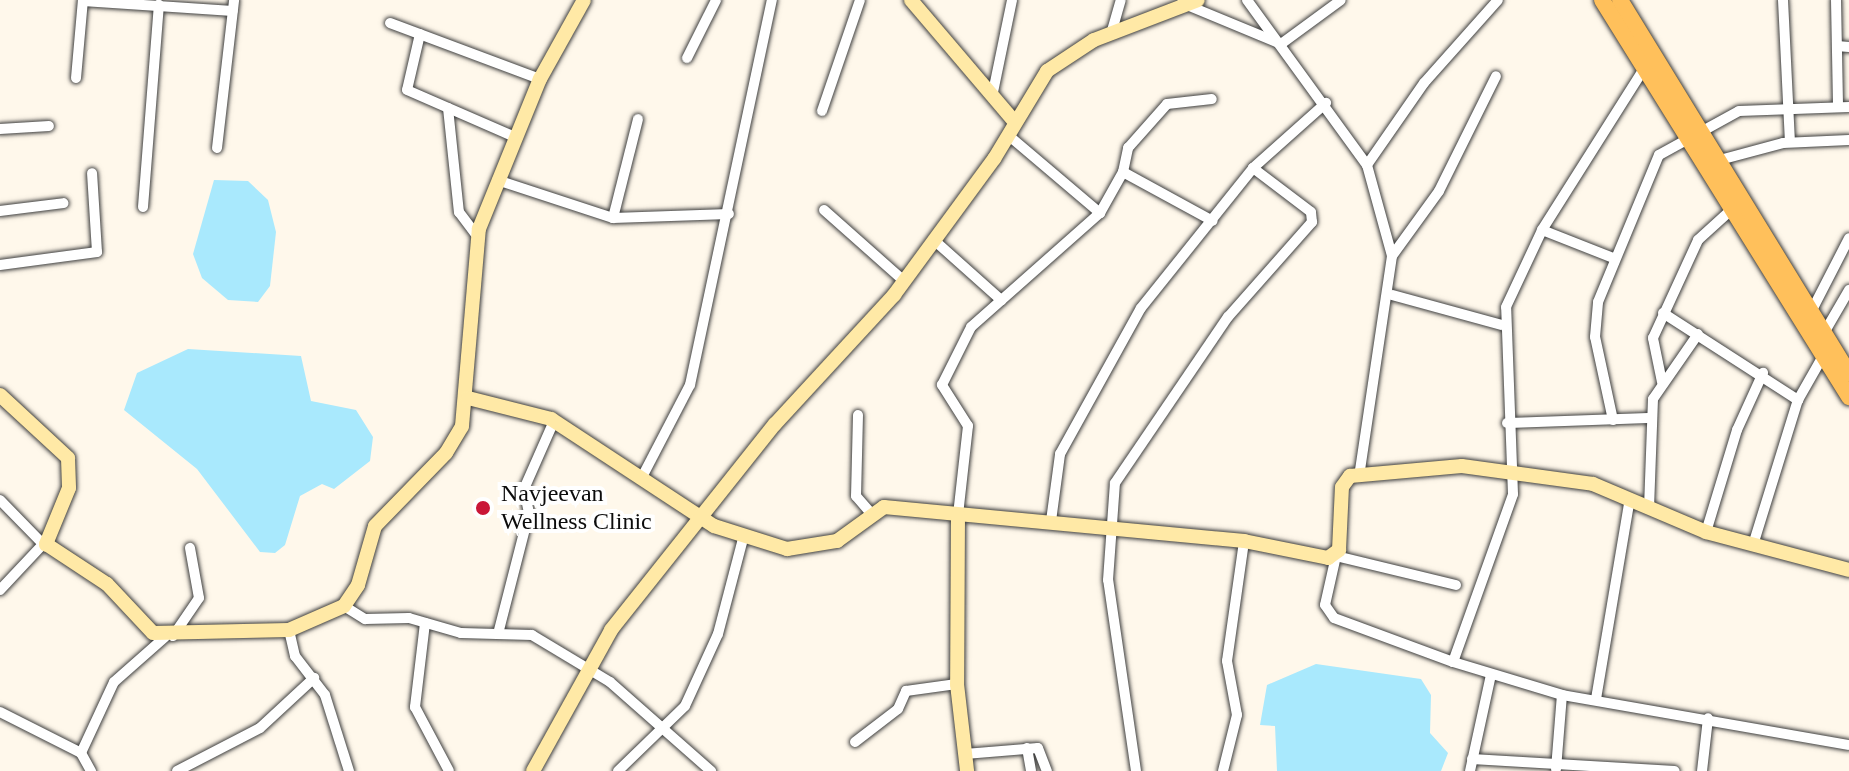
<!DOCTYPE html>
<style>
body{margin:0}
#map{position:relative;width:1849px;height:771px;overflow:hidden;background:#fff8eb;font-family:Georgia,serif}
div>[style]{position:absolute}
[style*='--x']{left:calc(var(--x)*1px);top:calc(var(--y)*1px);width:calc(var(--w)*1px);rotate:calc(var(--a)*1deg)}
.water>*{inset:0;background:#a9e9fd}
.roads{filter:drop-shadow(0 0 2px #3f3f3f) drop-shadow(0 0 2px #3f3f3f)}
.street>*{height:10px;margin:-5px;padding:0 5px;transform-origin:5px;border-radius:5px;background:#fff}
.secondary>*{height:14px;margin:-7px;padding:0 7px;transform-origin:7px;border-radius:7px;background:#ffe9a6}
.primary>*{height:16px;margin:-8px;padding:0 8px;transform-origin:8px;border-radius:8px;background:#ffc05b}
.dots>*{width:22px;height:22px;translate:-50% -50%;box-sizing:border-box;border:4px solid #fff;border-radius:50%}
span{translate:-50% -50%;white-space:nowrap;text-align:center;line-height:1.15;-webkit-text-stroke:8px #fff;paint-order:stroke}
.poi-label{font-size:24px;color:#0c0c0c}
.left{translate:0 -50%;text-align:left}
</style>
<div id="map">
<div class="water">
<i style="clip-path:polygon(214px 180px,248px 181px,268px 200px,276px 232px,270px 286px,258px 302px,228px 300px,202px 278px,193px 254px)"></i>
<i style="clip-path:polygon(188px 349px,301px 356px,311px 401px,356px 410px,373px 437px,370px 461px,334px 489px,322px 484px,300px 496px,285px 545px,275px 553px,260px 552px,197px 469px,124px 410px,137px 373px)"></i>
<i style="clip-path:polygon(1316px 664px,1421px 679px,1431px 695px,1430px 733px,1448px 753px,1441px 771px,1277px 771px,1275px 726px,1260px 725px,1267px 685px)"></i>
</div>
<div class="roads">
<div class="street">
<i style="--x:1247;--y:0;--w:204;--a:54"></i>
<i style="--x:1367;--y:165;--w:94;--a:74.6"></i>
<i style="--x:1392;--y:256;--w:216;--a:98.5"></i>
<i style="--x:1783;--y:0;--w:142;--a:87.2"></i>
<i style="--x:1836;--y:0;--w:107;--a:88.9"></i>
<i style="--x:83;--y:1;--w:150;--a:3.8"></i>
<i style="--x:1182;--y:3;--w:107;--a:22.5"></i>
<i style="--x:1281;--y:44;--w:74;--a:-36.3"></i>
<i style="--x:390;--y:23;--w:160;--a:20.5"></i>
<i style="--x:420;--y:34;--w:57;--a:103.1"></i>
<i style="--x:407;--y:90;--w:118;--a:23.5"></i>
<i style="--x:1111;--y:34;--w:35;--a:-74"></i>
<i style="--x:1837;--y:46;--w:12;--a:5"></i>
<i style="--x:687;--y:58;--w:65;--a:-63.4"></i>
<i style="--x:76;--y:78;--w:78;--a:-84.9"></i>
<i style="--x:993;--y:92;--w:94;--a:-78.3"></i>
<i style="--x:448;--y:108;--w:105;--a:84"></i>
<i style="--x:459;--y:212;--w:30;--a:53"></i>
<i style="--x:822;--y:111;--w:117;--a:-71.1"></i>
<i style="--x:0;--y:129;--w:49;--a:-3.5"></i>
<i style="--x:1008;--y:135;--w:121;--a:40.3"></i>
<i style="--x:217;--y:148;--w:149;--a:-83.4"></i>
<i style="--x:1716;--y:161;--w:69;--a:-15"></i>
<i style="--x:1783;--y:143;--w:66;--a:-2.6"></i>
<i style="--x:1367;--y:165;--w:100;--a:-55.2"></i>
<i style="--x:1424;--y:83;--w:111;--a:-48.3"></i>
<i style="--x:1123;--y:172;--w:25;--a:-78"></i>
<i style="--x:1128;--y:148;--w:59;--a:-48.4"></i>
<i style="--x:1167;--y:104;--w:45;--a:-6.3"></i>
<i style="--x:497;--y:180;--w:122;--a:18.1"></i>
<i style="--x:613;--y:218;--w:116;--a:-2"></i>
<i style="--x:143;--y:207;--w:203;--a:-85.5"></i>
<i style="--x:824;--y:210;--w:107;--a:41.6"></i>
<i style="--x:0;--y:211;--w:64;--a:-7.1"></i>
<i style="--x:613;--y:218;--w:102;--a:-75.8"></i>
<i style="--x:1542;--y:230;--w:76;--a:21.5"></i>
<i style="--x:935;--y:241;--w:89;--a:41.8"></i>
<i style="--x:1392;--y:256;--w:80;--a:-54.1"></i>
<i style="--x:1439;--y:191;--w:128;--a:-63.6"></i>
<i style="--x:0;--y:265;--w:98;--a:-7.6"></i>
<i style="--x:97;--y:252;--w:79;--a:-93.6"></i>
<i style="--x:1392;--y:295;--w:114;--a:15.3"></i>
<i style="--x:1811;--y:312;--w:83;--a:-62.8"></i>
<i style="--x:1663;--y:313;--w:161;--a:32.8"></i>
<i style="--x:1824;--y:333;--w:50;--a:-59.8"></i>
<i style="--x:1662;--y:382;--w:45;--a:-101.6"></i>
<i style="--x:1653;--y:338;--w:108;--a:-65.3"></i>
<i style="--x:1698;--y:240;--w:45;--a:-42.3"></i>
<i style="--x:858;--y:415;--w:81;--a:91.4"></i>
<i style="--x:856;--y:496;--w:23;--a:49"></i>
<i style="--x:1613;--y:420;--w:85;--a:-102.2"></i>
<i style="--x:1595;--y:337;--w:35;--a:-85"></i>
<i style="--x:1598;--y:302;--w:159;--a:-67.5"></i>
<i style="--x:1659;--y:155;--w:91;--a:-28.8"></i>
<i style="--x:1739;--y:111;--w:110;--a:-2.1"></i>
<i style="--x:1507;--y:423;--w:143;--a:-2"></i>
<i style="--x:641;--y:479;--w:106;--a:-62.5"></i>
<i style="--x:690;--y:385;--w:394;--a:-78"></i>
<i style="--x:0;--y:500;--w:62;--a:45.7"></i>
<i style="--x:1649;--y:508;--w:109;--a:-87.9"></i>
<i style="--x:1653;--y:399;--w:79;--a:-55.3"></i>
<i style="--x:958;--y:515;--w:90;--a:-83.6"></i>
<i style="--x:968;--y:426;--w:49;--a:-122.4"></i>
<i style="--x:942;--y:385;--w:65;--a:-63.4"></i>
<i style="--x:971;--y:327;--w:172;--a:-41.5"></i>
<i style="--x:1100;--y:213;--w:47;--a:-60.7"></i>
<i style="--x:1123;--y:172;--w:102;--a:28.6"></i>
<i style="--x:1051;--y:521;--w:68;--a:-82.3"></i>
<i style="--x:1060;--y:454;--w:167;--a:-61"></i>
<i style="--x:1141;--y:308;--w:179;--a:-51.3"></i>
<i style="--x:1706;--y:532;--w:107;--a:-73.1"></i>
<i style="--x:1737;--y:430;--w:63;--a:-65.5"></i>
<i style="--x:1753;--y:545;--w:152;--a:-72.8"></i>
<i style="--x:1798;--y:400;--w:51;--a:-60.4"></i>
<i style="--x:1456;--y:585;--w:123;--a:-166.4"></i>
<i style="--x:1336;--y:556;--w:50;--a:102.7"></i>
<i style="--x:1325;--y:605;--w:16;--a:55"></i>
<i style="--x:1334;--y:618;--w:127;--a:20.3"></i>
<i style="--x:1453;--y:662;--w:178;--a:-70.3"></i>
<i style="--x:1513;--y:494;--w:187;--a:-92.1"></i>
<i style="--x:1506;--y:307;--w:85;--a:-64.9"></i>
<i style="--x:1542;--y:230;--w:193;--a:-57.7"></i>
<i style="--x:0;--y:590;--w:66;--a:-46.8"></i>
<i style="--x:344;--y:606;--w:25;--a:32"></i>
<i style="--x:365;--y:619;--w:44;--a:-1.3"></i>
<i style="--x:409;--y:618;--w:54;--a:16.1"></i>
<i style="--x:461;--y:633;--w:71;--a:1.6"></i>
<i style="--x:532;--y:635;--w:91;--a:31.1"></i>
<i style="--x:610;--y:682;--w:135;--a:41.4"></i>
<i style="--x:425;--y:623;--w:85;--a:96.8"></i>
<i style="--x:415;--y:707;--w:72;--a:62"></i>
<i style="--x:289;--y:630;--w:27;--a:77"></i>
<i style="--x:295;--y:656;--w:49;--a:52.4"></i>
<i style="--x:325;--y:695;--w:80;--a:72.5"></i>
<i style="--x:499;--y:630;--w:121;--a:-75.6"></i>
<i style="--x:529;--y:513;--w:25;--a:-102"></i>
<i style="--x:524;--y:489;--w:74;--a:-66.2"></i>
<i style="--x:173;--y:636;--w:46;--a:-55.6"></i>
<i style="--x:199;--y:598;--w:51;--a:-100.2"></i>
<i style="--x:1453;--y:662;--w:114;--a:16.8"></i>
<i style="--x:1562;--y:695;--w:291;--a:9.9"></i>
<i style="--x:1596;--y:699;--w:203;--a:-80.4"></i>
<i style="--x:0;--y:712;--w:91;--a:26.8"></i>
<i style="--x:81;--y:753;--w:21;--a:61"></i>
<i style="--x:855;--y:742;--w:54;--a:-37.5"></i>
<i style="--x:898;--y:709;--w:20;--a:-66"></i>
<i style="--x:906;--y:691;--w:51;--a:-7.8"></i>
<i style="--x:1027;--y:748;--w:23;--a:80"></i>
<i style="--x:81;--y:753;--w:78;--a:-65.1"></i>
<i style="--x:114;--y:682;--w:68;--a:-41.4"></i>
<i style="--x:965;--y:754;--w:73;--a:-4.7"></i>
<i style="--x:1038;--y:748;--w:25;--a:69"></i>
<i style="--x:1472;--y:759;--w:203;--a:3.4"></i>
<i style="--x:1556;--y:769;--w:74;--a:-85.4"></i>
<i style="--x:177;--y:771;--w:93;--a:-27.4"></i>
<i style="--x:260;--y:728;--w:74;--a:-42.8"></i>
<i style="--x:618;--y:771;--w:93;--a:-44.1"></i>
<i style="--x:685;--y:706;--w:79;--a:-65.4"></i>
<i style="--x:718;--y:634;--w:98;--a:-75.3"></i>
<i style="--x:1136;--y:771;--w:193;--a:-98.3"></i>
<i style="--x:1108;--y:580;--w:97;--a:-85.9"></i>
<i style="--x:1115;--y:483;--w:201;--a:-55.8"></i>
<i style="--x:1228;--y:317;--w:127;--a:-48.5"></i>
<i style="--x:1312;--y:222;--w:10;--a:-96"></i>
<i style="--x:1311;--y:212;--w:73;--a:-142.8"></i>
<i style="--x:1253;--y:168;--w:98;--a:-41.7"></i>
<i style="--x:1223;--y:771;--w:58;--a:-76"></i>
<i style="--x:1237;--y:715;--w:55;--a:-100.5"></i>
<i style="--x:1227;--y:661;--w:121;--a:-81.9"></i>
<i style="--x:1470;--y:771;--w:98;--a:-77.7"></i>
<i style="--x:1702;--y:771;--w:53;--a:-83.5"></i>
</div>
<div class="secondary">
<i style="--x:911;--y:0;--w:159;--a:49.6"></i>
<i style="--x:0;--y:395;--w:93;--a:42.8"></i>
<i style="--x:68;--y:458;--w:30;--a:88"></i>
<i style="--x:69;--y:488;--w:61;--a:112.3"></i>
<i style="--x:46;--y:544;--w:73;--a:33.3"></i>
<i style="--x:107;--y:584;--w:67;--a:46.8"></i>
<i style="--x:153;--y:633;--w:136;--a:-1.3"></i>
<i style="--x:289;--y:630;--w:60;--a:-23.6"></i>
<i style="--x:344;--y:606;--w:25;--a:-56"></i>
<i style="--x:358;--y:585;--w:61;--a:-73.9"></i>
<i style="--x:375;--y:526;--w:102;--a:-45.8"></i>
<i style="--x:446;--y:453;--w:31;--a:-59"></i>
<i style="--x:462;--y:426;--w:198;--a:-85.1"></i>
<i style="--x:479;--y:229;--w:162;--a:-67.9"></i>
<i style="--x:540;--y:79;--w:90;--a:-60.9"></i>
<i style="--x:468;--y:398;--w:86;--a:14.2"></i>
<i style="--x:551;--y:419;--w:195;--a:33.3"></i>
<i style="--x:714;--y:526;--w:77;--a:17.5"></i>
<i style="--x:787;--y:549;--w:51;--a:-9.1"></i>
<i style="--x:837;--y:541;--w:58;--a:-35.9"></i>
<i style="--x:884;--y:507;--w:362;--a:5.4"></i>
<i style="--x:1244;--y:541;--w:86;--a:11.4"></i>
<i style="--x:1328;--y:558;--w:14;--a:-36"></i>
<i style="--x:1339;--y:550;--w:63;--a:-87.3"></i>
<i style="--x:1342;--y:487;--w:14;--a:-54"></i>
<i style="--x:1350;--y:476;--w:112;--a:-5.1"></i>
<i style="--x:1462;--y:466;--w:132;--a:7.8"></i>
<i style="--x:1593;--y:484;--w:123;--a:23"></i>
<i style="--x:1706;--y:532;--w:148;--a:14.9"></i>
<i style="--x:958;--y:515;--w:169;--a:90.3"></i>
<i style="--x:957;--y:684;--w:88;--a:83.4"></i>
<i style="--x:533;--y:771;--w:161;--a:-61"></i>
<i style="--x:611;--y:630;--w:263;--a:-51.5"></i>
<i style="--x:775;--y:424;--w:176;--a:-47.3"></i>
<i style="--x:894;--y:295;--w:169;--a:-53.7"></i>
<i style="--x:994;--y:159;--w:103;--a:-58.9"></i>
<i style="--x:1047;--y:71;--w:56;--a:-33.4"></i>
<i style="--x:1094;--y:40;--w:111;--a:-21"></i>
</div>
<div class="primary">
<i style="--x:1602;--y:0;--w:468;--a:58.1"></i>
<i style="--x:1620;--y:0;--w:438;--a:58.5"></i>
</div>
</div>
<div class="dots">
<i style="left:483px;top:508px;background:#ca1637"></i>
</div>
<div class="poi-label">
<span class="left" style="left:501px;top:508px">Navjeevan<br>Wellness Clinic</span>
</div>
</div>
